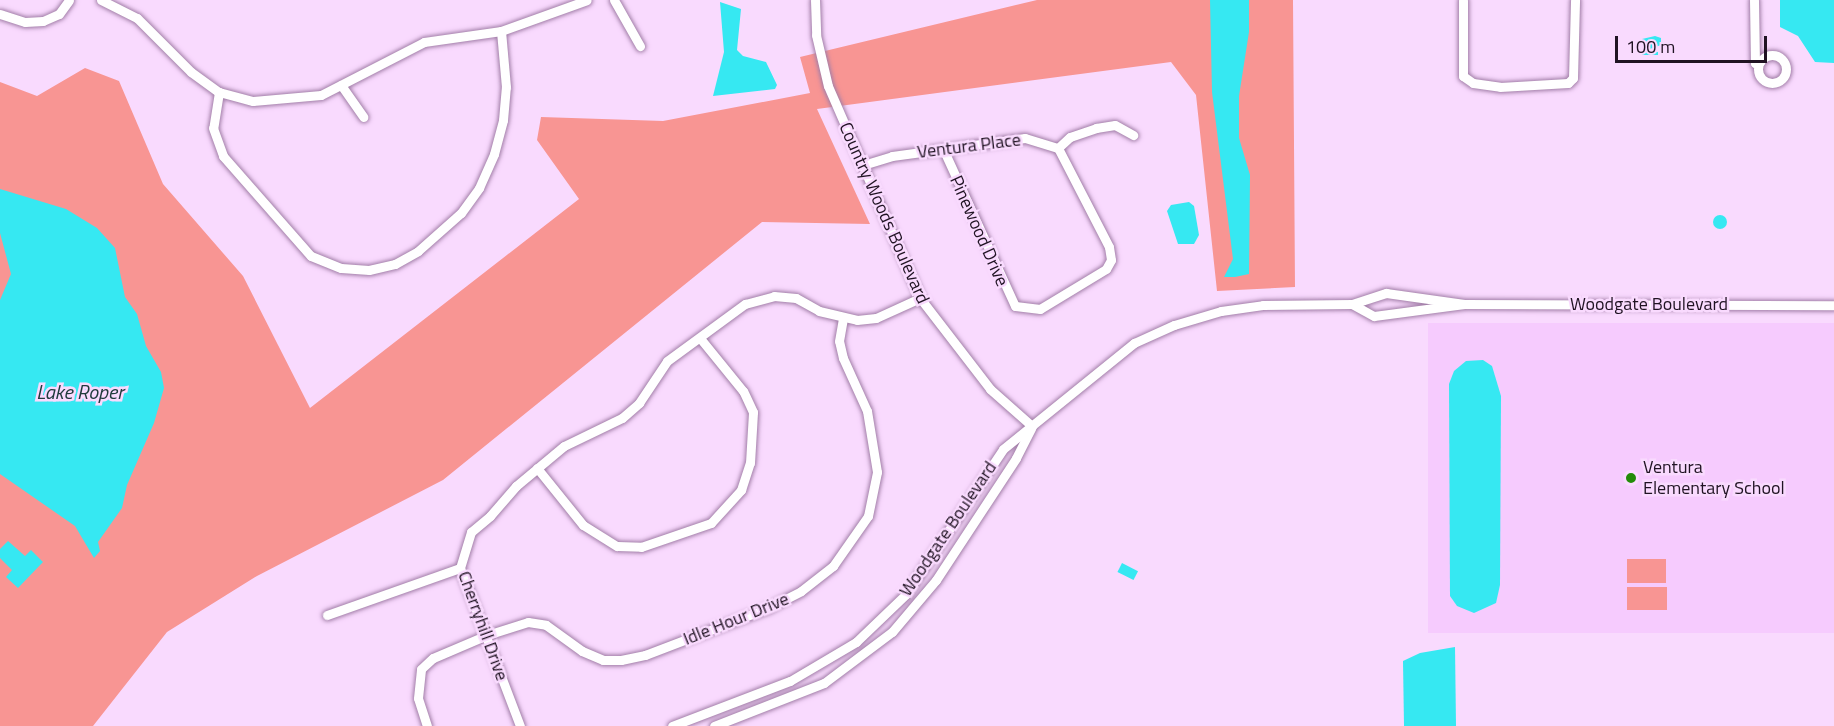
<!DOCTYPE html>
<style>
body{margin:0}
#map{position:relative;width:1834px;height:726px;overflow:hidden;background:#f9dafe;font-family:"Titillium Web",sans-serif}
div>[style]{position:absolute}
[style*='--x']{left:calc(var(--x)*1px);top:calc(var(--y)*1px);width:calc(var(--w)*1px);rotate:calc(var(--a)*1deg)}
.built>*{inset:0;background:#f6cbfe;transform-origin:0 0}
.green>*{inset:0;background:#f89593;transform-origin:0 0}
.water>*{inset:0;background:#36e8f2;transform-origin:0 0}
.round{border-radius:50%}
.roads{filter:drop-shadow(0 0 2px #a27ea8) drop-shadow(0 0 2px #a27ea8)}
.street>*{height:9px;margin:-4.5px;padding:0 4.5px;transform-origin:4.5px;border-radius:4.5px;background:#fff}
.street>.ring{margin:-4.5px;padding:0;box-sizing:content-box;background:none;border:9px solid #fff;border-radius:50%}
.dots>*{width:16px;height:16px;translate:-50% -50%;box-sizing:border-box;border:3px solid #f9dafe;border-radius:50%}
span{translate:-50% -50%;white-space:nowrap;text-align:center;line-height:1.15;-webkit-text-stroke:5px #f9dafe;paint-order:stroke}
.street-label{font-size:18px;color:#201323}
.poi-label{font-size:18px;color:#201323}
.left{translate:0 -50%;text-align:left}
.water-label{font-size:20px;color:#203b3d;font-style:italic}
.scale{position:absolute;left:1615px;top:36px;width:152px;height:27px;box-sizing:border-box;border:3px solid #201323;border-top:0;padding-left:8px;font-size:18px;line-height:21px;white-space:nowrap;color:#201323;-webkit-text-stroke:4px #f9dafe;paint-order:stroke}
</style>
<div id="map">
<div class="built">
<i style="left:1428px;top:323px;width:406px;height:310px"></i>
</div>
<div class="green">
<i style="clip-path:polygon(1037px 0,1293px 0,1295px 287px,1217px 291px,1196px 95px,1171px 62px,817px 109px,870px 224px,762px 222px,443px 480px,257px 576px,167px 632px,93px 726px,0 726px,0 82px,37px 96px,85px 68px,119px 81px,163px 184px,243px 276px,310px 408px,579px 199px,537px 140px,541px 117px,663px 121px,810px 93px,800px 57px)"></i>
<i style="left:1627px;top:559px;width:39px;height:24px"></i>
<i style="left:1627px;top:587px;width:40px;height:23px"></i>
</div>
<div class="water">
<i style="clip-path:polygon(1210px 0,1249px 0,1249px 32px,1239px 96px,1239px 138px,1250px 175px,1249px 274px,1235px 277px,1224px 277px,1233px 259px,1212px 92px)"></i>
<i style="clip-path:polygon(1780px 0,1834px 0,1834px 63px,1815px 62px,1798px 36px,1780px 27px)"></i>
<i style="clip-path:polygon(720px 2px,741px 9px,737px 50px,743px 56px,766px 62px,777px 85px,775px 89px,713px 96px,724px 52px)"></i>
<i style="clip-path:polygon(1655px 36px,1661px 38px,1661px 45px,1644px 51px,1658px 52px,1658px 55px,1642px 55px,1642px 39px)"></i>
<i style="clip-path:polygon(0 189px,66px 209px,97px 228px,115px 248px,125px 297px,137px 314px,146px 346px,161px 372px,164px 388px,154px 423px,127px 485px,122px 508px,98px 542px,100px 551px,94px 558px,75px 526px,0 474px,0 300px,11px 274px,0 233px)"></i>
<i style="clip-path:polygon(1189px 202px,1194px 206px,1199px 235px,1194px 244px,1178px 244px,1167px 211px,1171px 205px)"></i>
<i class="round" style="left:1713px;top:215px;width:14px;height:14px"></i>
<i style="clip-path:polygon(1483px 360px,1492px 366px,1501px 396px,1500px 585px,1496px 603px,1474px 613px,1457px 606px,1450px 596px,1449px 384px,1454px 371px,1466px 361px)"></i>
<i style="clip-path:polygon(8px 541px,25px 556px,31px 550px,43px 562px,18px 588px,6px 577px,12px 570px,0 558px,0 549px)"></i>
<i style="left:1122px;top:563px;width:18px;height:10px;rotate:27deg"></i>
<i style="clip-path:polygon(1455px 647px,1456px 726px,1404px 726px,1403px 661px,1420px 653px)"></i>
</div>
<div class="roads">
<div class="street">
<i style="--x:101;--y:0;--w:40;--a:26.6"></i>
<i style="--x:137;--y:18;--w:76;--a:45"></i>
<i style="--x:191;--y:72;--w:34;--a:36"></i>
<i style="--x:219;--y:92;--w:35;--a:15"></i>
<i style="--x:253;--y:101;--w:68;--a:-5"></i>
<i style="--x:321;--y:95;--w:116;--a:-27.2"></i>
<i style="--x:424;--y:42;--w:78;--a:-8.1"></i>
<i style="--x:501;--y:31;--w:91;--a:-19.8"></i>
<i style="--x:614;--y:0;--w:53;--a:60.5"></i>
<i style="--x:815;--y:0;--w:35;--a:88"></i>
<i style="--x:816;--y:35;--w:52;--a:76.8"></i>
<i style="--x:828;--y:86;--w:231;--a:66.5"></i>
<i style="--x:920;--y:298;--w:115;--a:52.4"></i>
<i style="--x:990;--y:389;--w:56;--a:41.4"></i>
<i style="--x:1463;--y:0;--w:76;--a:90"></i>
<i style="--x:1463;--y:76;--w:12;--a:35"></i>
<i style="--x:1473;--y:83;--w:27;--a:8"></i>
<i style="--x:1500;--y:87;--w:68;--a:-3.4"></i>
<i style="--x:1568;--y:83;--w:7;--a:-45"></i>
<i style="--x:1573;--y:78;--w:78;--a:-88.5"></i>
<i style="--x:1754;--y:0;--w:63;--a:89.1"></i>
<i style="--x:1755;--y:63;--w:5;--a:-11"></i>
<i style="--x:0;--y:14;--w:26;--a:18"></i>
<i style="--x:25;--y:22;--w:18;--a:-3"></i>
<i style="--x:43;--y:21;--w:17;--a:-24"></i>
<i style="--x:59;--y:14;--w:17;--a:-54"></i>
<i class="ring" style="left:1758px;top:55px;width:19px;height:19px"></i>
<i style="--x:341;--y:85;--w:39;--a:55"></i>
<i style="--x:219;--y:92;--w:36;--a:99"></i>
<i style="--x:213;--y:128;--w:30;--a:70"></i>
<i style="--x:223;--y:156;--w:133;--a:48.7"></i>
<i style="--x:311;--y:256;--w:32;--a:22"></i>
<i style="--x:341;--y:268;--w:28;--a:4"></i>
<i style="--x:369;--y:270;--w:27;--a:-13"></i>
<i style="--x:395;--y:264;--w:26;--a:-29"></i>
<i style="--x:418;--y:251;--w:57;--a:-41.5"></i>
<i style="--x:461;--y:213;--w:31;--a:-54"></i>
<i style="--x:479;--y:188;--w:37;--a:-66"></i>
<i style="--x:494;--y:154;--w:35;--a:-75"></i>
<i style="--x:503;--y:120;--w:33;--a:-85"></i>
<i style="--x:506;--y:87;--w:56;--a:-95.1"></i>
<i style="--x:1058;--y:148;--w:16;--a:-43"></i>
<i style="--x:1070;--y:137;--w:28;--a:-19"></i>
<i style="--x:1096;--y:128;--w:19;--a:-9"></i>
<i style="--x:1115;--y:125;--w:21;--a:29"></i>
<i style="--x:863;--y:165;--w:30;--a:-17"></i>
<i style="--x:892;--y:156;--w:134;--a:-7.7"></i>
<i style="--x:1025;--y:138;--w:34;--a:17"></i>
<i style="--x:1058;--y:148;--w:111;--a:62.7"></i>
<i style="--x:1109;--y:247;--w:13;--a:81"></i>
<i style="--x:1111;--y:260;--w:10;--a:119"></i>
<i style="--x:1106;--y:269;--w:77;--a:148.8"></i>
<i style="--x:1040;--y:309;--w:25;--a:-173"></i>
<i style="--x:1015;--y:306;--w:173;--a:-114.6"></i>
<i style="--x:1352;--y:304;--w:25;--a:29"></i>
<i style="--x:1374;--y:316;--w:91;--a:-7.6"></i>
<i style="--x:1464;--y:304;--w:370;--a:0.2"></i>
<i style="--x:537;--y:468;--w:73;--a:51.1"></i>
<i style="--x:583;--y:525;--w:40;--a:32"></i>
<i style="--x:617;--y:546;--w:24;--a:2"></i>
<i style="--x:641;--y:547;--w:74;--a:-18.9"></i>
<i style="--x:711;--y:523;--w:45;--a:-47.7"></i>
<i style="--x:741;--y:490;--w:28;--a:-72"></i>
<i style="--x:750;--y:463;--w:51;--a:-86.6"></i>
<i style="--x:753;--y:412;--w:23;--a:-115"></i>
<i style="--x:743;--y:391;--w:68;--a:-129.1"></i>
<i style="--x:327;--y:615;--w:141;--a:-19.5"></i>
<i style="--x:427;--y:726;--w:29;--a:-108"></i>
<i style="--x:418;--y:698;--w:29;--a:-84"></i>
<i style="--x:421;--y:669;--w:16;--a:-43"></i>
<i style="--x:433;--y:658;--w:59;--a:-23.1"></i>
<i style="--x:487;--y:635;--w:43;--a:-17.6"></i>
<i style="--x:528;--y:622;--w:18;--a:9"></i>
<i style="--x:546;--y:625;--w:44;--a:35.8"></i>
<i style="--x:582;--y:651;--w:23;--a:23"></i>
<i style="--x:603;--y:660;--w:18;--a:0"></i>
<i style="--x:621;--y:660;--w:25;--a:-12"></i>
<i style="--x:645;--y:655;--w:132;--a:-20.9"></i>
<i style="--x:768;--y:608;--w:37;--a:-27"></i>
<i style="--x:801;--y:591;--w:41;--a:-38"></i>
<i style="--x:833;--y:566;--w:61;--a:-55"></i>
<i style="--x:868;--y:516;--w:45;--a:-78.4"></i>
<i style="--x:877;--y:472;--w:62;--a:-99.3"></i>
<i style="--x:867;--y:411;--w:58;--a:-114.4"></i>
<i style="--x:843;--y:358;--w:17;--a:-103"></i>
<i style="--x:839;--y:341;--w:22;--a:-80"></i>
<i style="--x:520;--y:726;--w:169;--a:-110.8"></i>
<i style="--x:460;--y:568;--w:38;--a:-73"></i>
<i style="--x:471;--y:532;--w:25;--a:-40"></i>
<i style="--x:490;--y:516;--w:40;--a:-49"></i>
<i style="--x:516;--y:486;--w:62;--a:-39.8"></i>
<i style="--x:564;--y:446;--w:64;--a:-25.8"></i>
<i style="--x:622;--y:418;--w:23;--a:-41"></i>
<i style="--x:639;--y:403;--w:50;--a:-56.3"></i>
<i style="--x:667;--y:361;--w:97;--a:-36.2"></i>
<i style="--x:745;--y:304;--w:30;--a:-15"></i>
<i style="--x:774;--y:296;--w:22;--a:5"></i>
<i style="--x:796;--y:298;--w:26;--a:29"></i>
<i style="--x:819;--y:311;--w:39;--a:13"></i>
<i style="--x:857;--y:320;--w:19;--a:-6"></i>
<i style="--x:876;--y:318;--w:48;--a:-24.4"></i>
<i style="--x:672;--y:726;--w:126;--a:-20.9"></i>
<i style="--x:790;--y:681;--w:77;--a:-30.6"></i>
<i style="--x:856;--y:642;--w:69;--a:-43.8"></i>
<i style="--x:906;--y:594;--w:174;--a:-56.2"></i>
<i style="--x:1003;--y:449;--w:169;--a:-39"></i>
<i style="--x:1134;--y:343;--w:44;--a:-24.2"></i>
<i style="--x:1174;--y:325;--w:49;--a:-16.6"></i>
<i style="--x:1221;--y:311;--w:42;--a:-8.1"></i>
<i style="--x:1263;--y:305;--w:89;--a:-0.6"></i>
<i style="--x:1352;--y:304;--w:36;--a:-18"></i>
<i style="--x:1386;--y:293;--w:79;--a:8"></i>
<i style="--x:714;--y:726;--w:118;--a:-21.4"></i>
<i style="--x:824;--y:683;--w:85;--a:-36.9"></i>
<i style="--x:892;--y:632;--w:68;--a:-49.8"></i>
<i style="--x:936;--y:580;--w:146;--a:-56.7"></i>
<i style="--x:1016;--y:458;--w:34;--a:-63"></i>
</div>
</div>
<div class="dots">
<i style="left:1631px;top:478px;background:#228b08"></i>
</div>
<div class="street-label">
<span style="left:969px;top:146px;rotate:-7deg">Ventura Place</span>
<span style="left:884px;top:213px;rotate:66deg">Country Woods Boulevard</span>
<span style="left:979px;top:231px;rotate:66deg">Pinewood Drive</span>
<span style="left:1649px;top:304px">Woodgate Boulevard</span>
<span style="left:948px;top:529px;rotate:-56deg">Woodgate Boulevard</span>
<span style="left:736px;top:619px;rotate:-22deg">Idle Hour Drive</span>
<span style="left:483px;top:626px;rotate:70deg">Cherryhill Drive</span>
</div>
<div class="poi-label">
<span class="left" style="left:1643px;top:478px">Ventura<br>Elementary School</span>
</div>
<div class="water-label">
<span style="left:80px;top:391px">Lake Roper</span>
</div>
<div class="scale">100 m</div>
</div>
